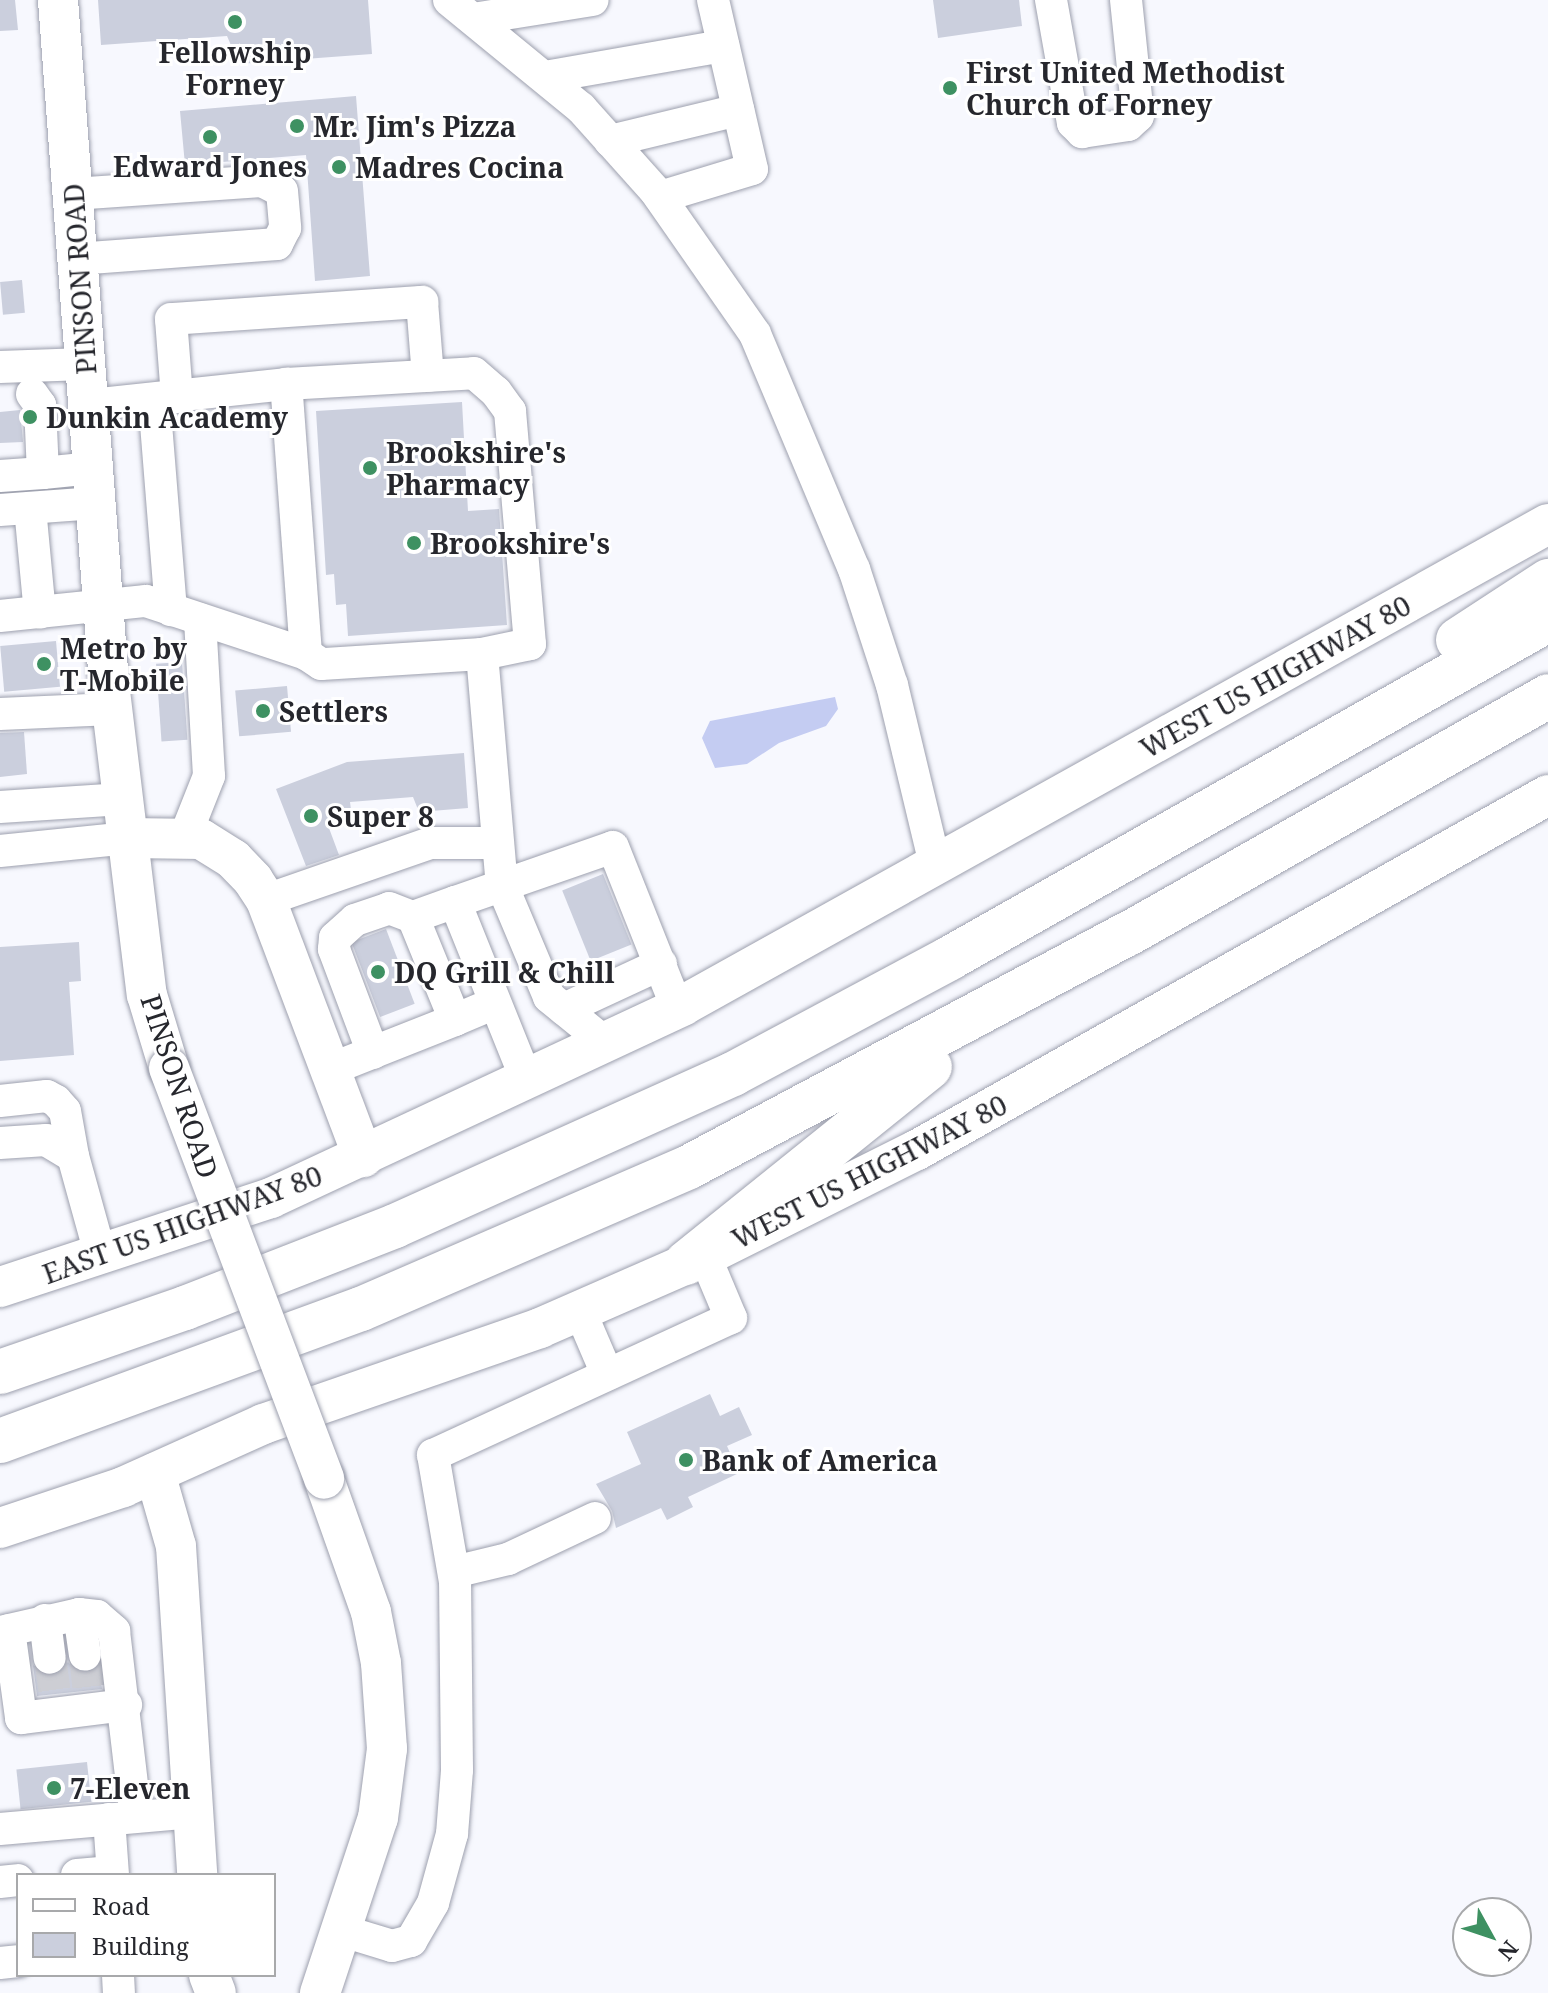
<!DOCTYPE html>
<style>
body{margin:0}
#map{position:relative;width:1548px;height:1993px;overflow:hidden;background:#f7f8fe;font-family:"Noto Serif",serif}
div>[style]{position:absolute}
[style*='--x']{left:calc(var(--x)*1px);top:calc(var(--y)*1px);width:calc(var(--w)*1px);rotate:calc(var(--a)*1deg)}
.water>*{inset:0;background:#c4ccf2}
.building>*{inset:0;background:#cbcfdd;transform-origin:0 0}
.minor-tunnel>*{height:32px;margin-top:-16px;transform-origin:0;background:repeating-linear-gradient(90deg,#cdced4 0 32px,transparent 0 48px)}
.roads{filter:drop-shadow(0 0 2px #9da0ae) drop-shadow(0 0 2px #9da0ae)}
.minor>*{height:32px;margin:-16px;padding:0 16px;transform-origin:16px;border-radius:16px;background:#fff}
.major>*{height:40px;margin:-20px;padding:0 20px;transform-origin:20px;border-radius:20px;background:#fff}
.highway>*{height:44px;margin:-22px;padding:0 22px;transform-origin:22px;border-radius:22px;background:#fff}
.bridges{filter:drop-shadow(0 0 2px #9da0ae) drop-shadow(0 0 2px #9da0ae)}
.major-bridge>*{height:40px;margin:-20px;padding:0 20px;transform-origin:20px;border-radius:20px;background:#fff}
.dots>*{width:22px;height:22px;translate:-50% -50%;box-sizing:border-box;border:4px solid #fff;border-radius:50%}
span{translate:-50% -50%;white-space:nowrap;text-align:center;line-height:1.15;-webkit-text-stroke:6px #fff;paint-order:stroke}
.poi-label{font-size:28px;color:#26272d;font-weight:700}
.left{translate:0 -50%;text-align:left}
.street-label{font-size:28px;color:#26272d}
.legend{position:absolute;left:16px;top:1873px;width:260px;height:104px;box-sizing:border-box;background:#fff;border:2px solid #a8a9ab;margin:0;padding:10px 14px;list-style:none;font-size:24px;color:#26272d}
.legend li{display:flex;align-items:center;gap:16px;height:40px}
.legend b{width:40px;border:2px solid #a8a9ab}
.north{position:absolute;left:1452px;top:1897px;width:80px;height:80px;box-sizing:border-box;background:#fff;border:2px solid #a8a9ab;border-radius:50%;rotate:130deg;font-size:22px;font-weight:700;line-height:32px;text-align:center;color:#26272d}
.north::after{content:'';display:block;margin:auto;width:28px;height:36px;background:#3e9162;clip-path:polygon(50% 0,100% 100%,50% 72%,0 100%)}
</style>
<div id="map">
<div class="water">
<i style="clip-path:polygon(835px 697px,838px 709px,826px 726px,779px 743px,747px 764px,715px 768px,702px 738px,710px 721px)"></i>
</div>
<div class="building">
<i style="clip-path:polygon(0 0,15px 0,18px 30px,0 31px)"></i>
<i style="clip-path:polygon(98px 0,368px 0,372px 54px,239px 64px,227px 36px,101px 45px)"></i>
<i style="clip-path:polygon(933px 0,1019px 0,1022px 26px,938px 38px)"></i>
<i style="clip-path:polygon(356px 96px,370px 276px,315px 281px,306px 155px,185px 165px,180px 111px)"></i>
<i style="left:22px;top:280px;width:33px;height:22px;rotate:85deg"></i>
<i style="clip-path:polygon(462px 402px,468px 511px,499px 509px,507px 625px,348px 636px,346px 604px,336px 605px,334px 574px,326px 575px,316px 411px)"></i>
<i style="clip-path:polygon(20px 410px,23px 442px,0 443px,0 412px)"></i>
<i style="left:56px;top:641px;width:46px;height:56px;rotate:85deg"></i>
<i style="left:182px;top:662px;width:78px;height:26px;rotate:86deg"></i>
<i style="left:287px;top:686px;width:46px;height:52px;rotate:85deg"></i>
<i style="clip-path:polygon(24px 732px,27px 774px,0 777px,0 733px)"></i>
<i style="clip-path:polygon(464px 753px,468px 808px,419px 812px,413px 797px,350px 802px,351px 810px,326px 820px,339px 855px,306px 866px,276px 789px,347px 762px)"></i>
<i style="left:603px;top:874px;width:76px;height:44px;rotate:68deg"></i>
<i style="left:386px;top:929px;width:80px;height:37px;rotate:69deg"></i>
<i style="clip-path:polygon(79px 942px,81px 981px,69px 982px,74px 1055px,0 1061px,0 947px)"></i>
<i style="clip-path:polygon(710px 1394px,720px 1416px,739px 1407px,752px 1435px,727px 1446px,739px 1473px,688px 1497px,693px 1507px,667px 1520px,661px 1508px,616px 1528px,612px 1511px,596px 1484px,641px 1464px,627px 1432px)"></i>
<i style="clip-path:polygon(68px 1662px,79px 1673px,99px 1667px,102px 1689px,37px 1696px,33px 1665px,52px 1677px)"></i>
<i style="left:87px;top:1762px;width:40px;height:71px;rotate:84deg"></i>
</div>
<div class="minor-tunnel">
<i style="--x:85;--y:1655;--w:36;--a:84"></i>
<i style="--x:50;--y:1658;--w:36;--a:82"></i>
</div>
<div class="roads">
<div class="minor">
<i style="--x:449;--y:0;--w:171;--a:39.3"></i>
<i style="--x:581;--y:108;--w:113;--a:48.2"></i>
<i style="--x:656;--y:192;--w:173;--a:55.1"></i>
<i style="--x:755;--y:334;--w:255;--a:67.2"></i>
<i style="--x:854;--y:569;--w:122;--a:71.9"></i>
<i style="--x:892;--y:685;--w:184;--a:76.5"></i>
<i style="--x:1051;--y:0;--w:125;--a:79.9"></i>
<i style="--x:1073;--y:123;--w:13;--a:45"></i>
<i style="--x:1082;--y:132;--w:47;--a:-8.7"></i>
<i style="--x:1128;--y:125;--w:13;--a:-42"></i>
<i style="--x:1138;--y:116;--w:117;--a:-95.9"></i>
<i style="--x:473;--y:19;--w:121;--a:-9"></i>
<i style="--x:545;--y:77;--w:181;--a:-9.9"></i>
<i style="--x:610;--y:141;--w:132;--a:-13.6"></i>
<i style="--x:73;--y:194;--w:189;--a:-3.9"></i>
<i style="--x:262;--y:181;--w:22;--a:27"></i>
<i style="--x:282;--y:191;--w:37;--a:85"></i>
<i style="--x:285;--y:228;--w:18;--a:117"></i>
<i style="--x:277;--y:244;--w:201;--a:175.7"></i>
<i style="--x:660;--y:197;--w:96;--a:-16.9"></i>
<i style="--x:752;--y:169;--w:173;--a:-103"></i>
<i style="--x:0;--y:367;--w:85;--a:-2"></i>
<i style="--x:286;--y:384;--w:188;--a:-3.3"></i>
<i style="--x:474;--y:373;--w:29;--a:41"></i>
<i style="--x:496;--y:392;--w:24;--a:54"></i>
<i style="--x:510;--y:411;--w:234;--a:85.1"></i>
<i style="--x:530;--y:644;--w:49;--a:168.2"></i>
<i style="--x:482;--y:654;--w:161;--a:176.4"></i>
<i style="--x:321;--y:664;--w:18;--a:-146"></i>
<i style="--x:32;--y:394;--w:14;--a:54"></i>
<i style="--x:40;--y:405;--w:68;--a:87.5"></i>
<i style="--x:43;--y:473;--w:50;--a:-5.7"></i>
<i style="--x:177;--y:397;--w:78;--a:-94.4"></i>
<i style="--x:171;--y:319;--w:252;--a:-3.9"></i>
<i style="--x:422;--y:302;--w:74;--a:85.4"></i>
<i style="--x:154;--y:399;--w:212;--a:85.4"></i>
<i style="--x:0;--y:476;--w:43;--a:-4"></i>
<i style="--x:30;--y:508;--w:105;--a:84.6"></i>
<i style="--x:0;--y:510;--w:96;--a:-4.2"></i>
<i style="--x:0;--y:616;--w:147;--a:-5.9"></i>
<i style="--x:146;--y:601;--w:169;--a:18.3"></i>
<i style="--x:306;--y:654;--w:271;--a:-94.2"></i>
<i style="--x:286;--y:384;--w:199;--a:173.9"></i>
<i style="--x:482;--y:654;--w:232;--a:85.1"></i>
<i style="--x:502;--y:885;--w:121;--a:67.2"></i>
<i style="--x:549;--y:997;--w:68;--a:39.1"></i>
<i style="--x:0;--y:714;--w:112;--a:-2.6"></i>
<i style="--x:0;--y:807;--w:123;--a:-3.7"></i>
<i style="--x:184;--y:839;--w:68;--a:-68.4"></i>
<i style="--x:209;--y:776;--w:157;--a:-93.3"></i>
<i style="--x:0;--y:851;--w:129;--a:-5.8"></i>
<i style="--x:266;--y:900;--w:175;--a:-19.1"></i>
<i style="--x:431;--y:843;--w:66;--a:0"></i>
<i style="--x:455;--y:902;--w:167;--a:-19.2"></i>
<i style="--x:613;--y:847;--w:173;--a:68.3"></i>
<i style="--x:495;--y:1003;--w:43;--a:157"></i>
<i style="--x:455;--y:1020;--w:111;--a:-112.2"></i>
<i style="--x:413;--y:917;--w:45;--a:-19.7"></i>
<i style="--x:455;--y:902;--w:188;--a:68.1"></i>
<i style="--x:564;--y:1009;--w:107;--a:-24.9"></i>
<i style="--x:373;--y:1053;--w:111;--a:-110.6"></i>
<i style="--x:334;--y:949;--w:11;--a:-85"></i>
<i style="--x:335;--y:938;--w:27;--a:-42"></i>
<i style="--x:355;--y:920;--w:36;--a:-19"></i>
<i style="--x:389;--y:908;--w:26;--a:21"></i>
<i style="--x:331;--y:1069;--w:133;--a:-21.6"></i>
<i style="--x:0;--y:1101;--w:47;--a:-6.1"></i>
<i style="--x:47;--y:1096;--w:10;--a:29"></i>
<i style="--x:56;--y:1101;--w:13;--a:48"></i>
<i style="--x:65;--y:1111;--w:46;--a:79.9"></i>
<i style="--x:0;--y:1143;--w:46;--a:-3.7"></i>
<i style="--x:46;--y:1140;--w:31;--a:31"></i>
<i style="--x:73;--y:1156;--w:105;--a:74.5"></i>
<i style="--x:580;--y:1311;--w:69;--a:66.8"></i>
<i style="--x:454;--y:1572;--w:56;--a:-13.5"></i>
<i style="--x:508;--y:1559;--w:96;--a:-25.2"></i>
<i style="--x:79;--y:1614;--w:41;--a:81.7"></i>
<i style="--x:45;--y:1620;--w:38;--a:83"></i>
<i style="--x:9;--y:1630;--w:89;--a:82.2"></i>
<i style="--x:21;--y:1718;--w:106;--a:-7.1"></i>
<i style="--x:0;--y:1632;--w:81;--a:-12.8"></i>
<i style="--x:79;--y:1614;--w:18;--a:6"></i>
<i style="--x:97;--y:1616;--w:23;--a:41"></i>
<i style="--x:114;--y:1631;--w:187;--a:83.3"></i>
<i style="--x:109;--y:1819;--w:56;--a:85.9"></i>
<i style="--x:0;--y:1829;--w:194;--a:-5"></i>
<i style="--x:77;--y:1875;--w:35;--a:-5"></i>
<i style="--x:0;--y:1882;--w:18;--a:-6"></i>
<i style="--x:343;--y:1931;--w:51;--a:17"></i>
<i style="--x:392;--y:1946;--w:20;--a:-15"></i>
<i style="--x:411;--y:1941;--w:44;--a:-59.9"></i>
<i style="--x:433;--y:1903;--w:72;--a:-74.6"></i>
<i style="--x:452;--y:1834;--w:64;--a:-85.5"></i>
<i style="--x:457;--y:1770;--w:188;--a:-90.6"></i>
<i style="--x:455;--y:1582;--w:129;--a:-99.8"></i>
<i style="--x:433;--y:1455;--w:328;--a:-24.7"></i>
<i style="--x:731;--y:1318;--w:67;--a:-112.8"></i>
<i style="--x:0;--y:1963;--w:18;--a:-6"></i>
<i style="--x:118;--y:1975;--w:18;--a:87"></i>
</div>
<div class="major">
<i style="--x:58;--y:0;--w:685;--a:85.73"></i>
<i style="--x:109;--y:683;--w:314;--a:83.1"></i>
<i style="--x:147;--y:995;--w:76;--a:73.2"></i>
<i style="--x:128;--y:838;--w:73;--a:0.8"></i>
<i style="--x:201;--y:839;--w:38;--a:32"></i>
<i style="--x:233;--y:859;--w:29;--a:46"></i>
<i style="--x:253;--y:880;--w:24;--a:57"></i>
<i style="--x:266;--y:900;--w:275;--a:69.3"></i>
<i style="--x:0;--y:1287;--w:285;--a:-18.2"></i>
<i style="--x:271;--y:1198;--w:454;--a:-25"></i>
<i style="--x:682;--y:1006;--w:991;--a:-29.1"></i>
<i style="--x:155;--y:1473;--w:76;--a:74"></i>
<i style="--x:176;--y:1546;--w:330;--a:86.3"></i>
<i style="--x:0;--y:1528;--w:130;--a:-18.4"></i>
<i style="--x:123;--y:1487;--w:154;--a:-24.2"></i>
<i style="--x:263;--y:1424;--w:293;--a:-19.1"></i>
<i style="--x:540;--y:1328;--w:180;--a:-23.6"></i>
<i style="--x:705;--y:1256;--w:237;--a:-26.6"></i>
<i style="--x:917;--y:1150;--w:724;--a:-29.36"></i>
<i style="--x:209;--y:1975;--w:19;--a:69"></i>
<i style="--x:320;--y:1993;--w:184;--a:-71.7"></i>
<i style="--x:378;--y:1818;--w:70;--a:-82.6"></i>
<i style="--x:387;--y:1749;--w:86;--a:-94"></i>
<i style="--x:381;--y:1663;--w:52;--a:-101.1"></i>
<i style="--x:371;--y:1612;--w:141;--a:-109.5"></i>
</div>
<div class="highway">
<i style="--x:1458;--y:640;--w:108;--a:-33.2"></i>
<i style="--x:686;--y:1263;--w:313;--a:-38.8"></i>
<i style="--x:0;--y:1372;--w:196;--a:-19.1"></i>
<i style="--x:185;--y:1308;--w:225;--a:-21.3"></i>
<i style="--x:395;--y:1226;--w:371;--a:-24.2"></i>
<i style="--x:733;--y:1074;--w:246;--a:-28.1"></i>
<i style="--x:950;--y:958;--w:687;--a:-29.48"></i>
<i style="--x:0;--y:1441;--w:384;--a:-20.1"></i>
<i style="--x:361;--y:1309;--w:357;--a:-23.4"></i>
<i style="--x:689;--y:1167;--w:497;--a:-28"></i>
<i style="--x:1128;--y:934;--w:483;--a:-29.5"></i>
</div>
</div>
<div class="bridges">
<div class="major-bridge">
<i style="--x:169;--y:1068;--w:439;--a:69.3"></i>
</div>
</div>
<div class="dots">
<i style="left:235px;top:22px;background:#3e9162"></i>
<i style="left:950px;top:88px;background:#3e9162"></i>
<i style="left:297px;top:126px;background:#3e9162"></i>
<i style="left:210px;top:137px;background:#3e9162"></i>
<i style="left:339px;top:167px;background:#3e9162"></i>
<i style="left:30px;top:417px;background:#3e9162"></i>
<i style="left:370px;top:468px;background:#3e9162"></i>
<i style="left:414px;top:543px;background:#3e9162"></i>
<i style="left:44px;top:664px;background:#3e9162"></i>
<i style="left:263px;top:711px;background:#3e9162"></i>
<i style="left:311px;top:816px;background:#3e9162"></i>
<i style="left:378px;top:972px;background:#3e9162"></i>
<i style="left:686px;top:1460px;background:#3e9162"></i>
<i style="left:54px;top:1788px;background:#3e9162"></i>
</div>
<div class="poi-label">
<span style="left:235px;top:68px">Fellowship<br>Forney</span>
<span class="left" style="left:966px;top:88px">First United Methodist<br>Church of Forney</span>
<span class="left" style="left:313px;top:126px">Mr. Jim's Pizza</span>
<span style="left:210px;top:166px">Edward Jones</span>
<span class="left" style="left:355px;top:167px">Madres Cocina</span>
<span class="left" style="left:46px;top:417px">Dunkin Academy</span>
<span class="left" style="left:386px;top:468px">Brookshire's<br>Pharmacy</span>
<span class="left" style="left:430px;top:543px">Brookshire's</span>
<span class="left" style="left:60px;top:664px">Metro by<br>T-Mobile</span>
<span class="left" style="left:279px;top:711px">Settlers</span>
<span class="left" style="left:327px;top:816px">Super 8</span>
<span class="left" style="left:394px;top:972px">DQ Grill &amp; Chill</span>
<span class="left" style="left:702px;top:1460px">Bank of America</span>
<span class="left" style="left:70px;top:1788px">7-Eleven</span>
</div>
<div class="street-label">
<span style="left:79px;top:279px;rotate:-94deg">PINSON ROAD</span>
<span style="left:1275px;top:676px;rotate:-29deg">WEST US HIGHWAY 80</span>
<span style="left:180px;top:1086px;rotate:72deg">PINSON ROAD</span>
<span style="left:869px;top:1171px;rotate:-27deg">WEST US HIGHWAY 80</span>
<span style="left:182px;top:1224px;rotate:-20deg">EAST US HIGHWAY 80</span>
</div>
<ul class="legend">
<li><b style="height:10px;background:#fff"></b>Road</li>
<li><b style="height:22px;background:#cbcfdd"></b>Building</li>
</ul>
<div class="north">N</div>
</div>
